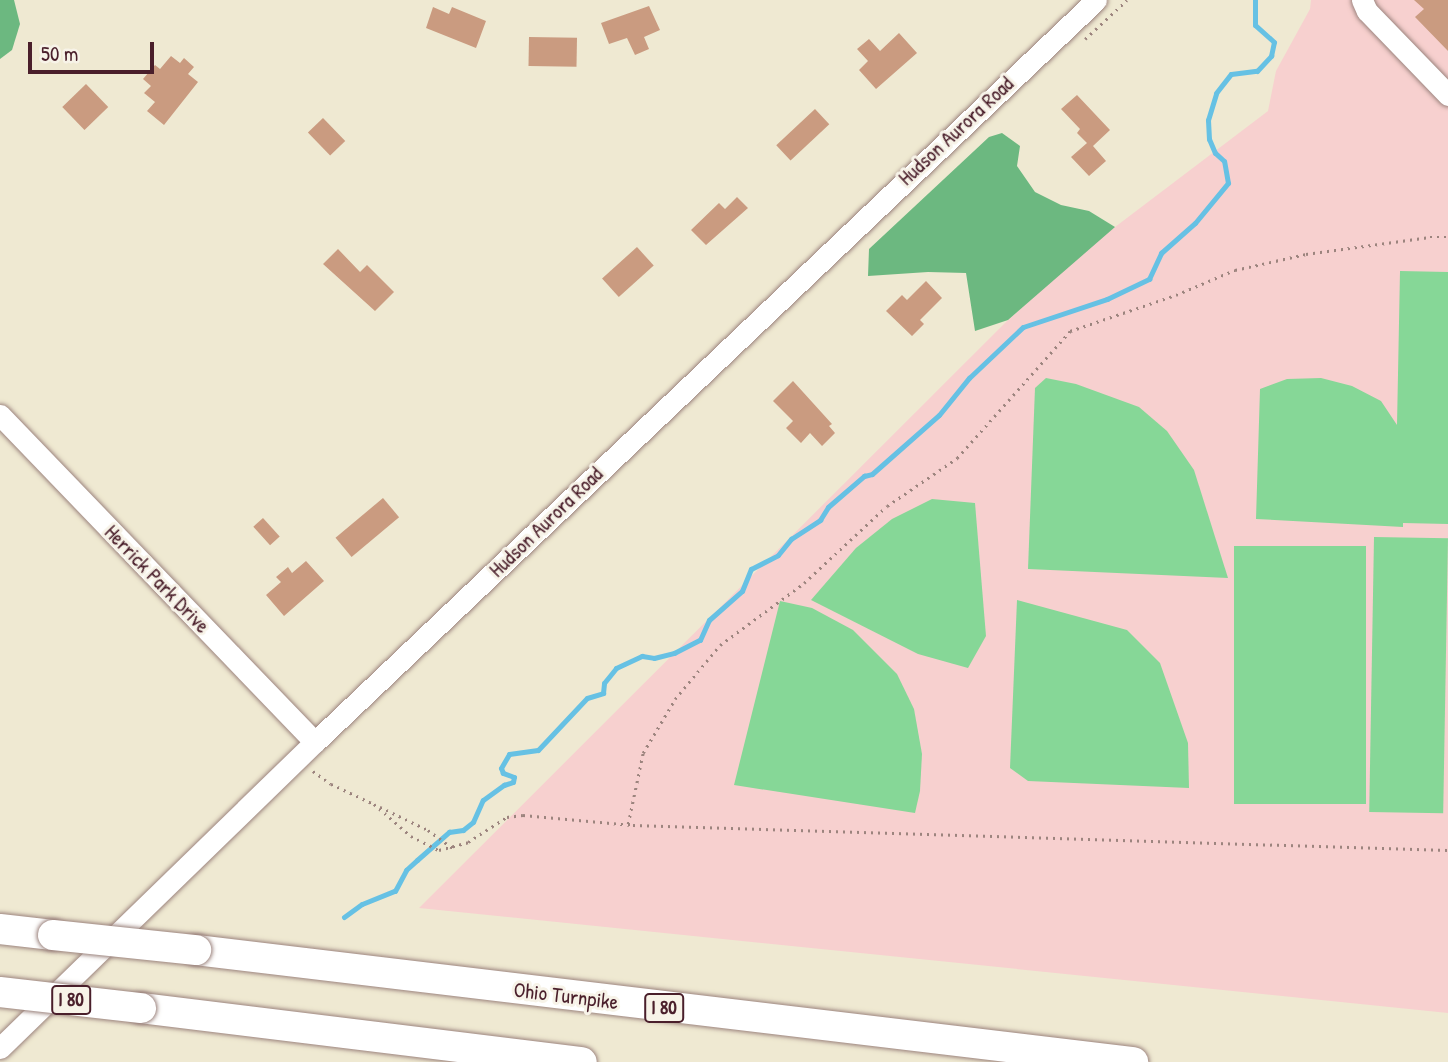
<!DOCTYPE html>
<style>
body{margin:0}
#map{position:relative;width:1448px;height:1062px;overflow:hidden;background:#efe9d2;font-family:"Patrick Hand",sans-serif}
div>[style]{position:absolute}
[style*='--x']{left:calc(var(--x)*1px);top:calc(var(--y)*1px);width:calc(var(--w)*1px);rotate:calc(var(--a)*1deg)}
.built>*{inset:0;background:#f7d0cf}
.green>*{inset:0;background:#86d797;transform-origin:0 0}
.forest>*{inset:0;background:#6cb880}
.stream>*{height:5px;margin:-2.5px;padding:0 2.5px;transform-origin:2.5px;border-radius:2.5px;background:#66c1e4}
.building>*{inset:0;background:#ca9b80;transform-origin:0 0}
.path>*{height:2.5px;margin-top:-1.25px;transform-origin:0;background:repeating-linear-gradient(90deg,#9c847e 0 2px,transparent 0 7px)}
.roads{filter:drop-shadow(0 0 2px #9c847e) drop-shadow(0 0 2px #9c847e)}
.minor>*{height:21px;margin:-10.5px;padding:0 10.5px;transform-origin:10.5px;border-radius:10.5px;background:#fff}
.highway>*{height:30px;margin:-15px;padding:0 15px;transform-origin:15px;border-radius:15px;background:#fff}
.bridges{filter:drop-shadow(0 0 2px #9c847e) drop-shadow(0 0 2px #9c847e)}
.highway-bridge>*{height:30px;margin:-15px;padding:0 15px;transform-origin:15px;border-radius:15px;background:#fff}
span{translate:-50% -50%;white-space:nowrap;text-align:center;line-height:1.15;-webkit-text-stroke:6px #f7f3e8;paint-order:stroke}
.shield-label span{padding:2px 5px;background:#f7f3e8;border:2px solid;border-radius:5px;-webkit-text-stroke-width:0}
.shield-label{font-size:19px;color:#4a1f2b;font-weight:700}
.street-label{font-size:21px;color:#4a1f2b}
.scale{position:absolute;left:28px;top:42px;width:126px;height:32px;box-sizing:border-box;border:4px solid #4a1f2b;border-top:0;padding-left:9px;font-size:21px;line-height:24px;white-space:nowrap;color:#4a1f2b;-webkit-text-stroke:5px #f7f3e8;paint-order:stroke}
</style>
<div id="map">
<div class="built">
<i style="clip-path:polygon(1311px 0,1448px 0,1448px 1013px,419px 908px,1005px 323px,1090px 246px,1268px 111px,1276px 71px,1310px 9px)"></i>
</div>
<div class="green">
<i style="clip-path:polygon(1400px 271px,1448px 272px,1448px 524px,1403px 523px,1403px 527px,1256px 519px,1260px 389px,1287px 379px,1321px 378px,1352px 386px,1381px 401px,1397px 425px)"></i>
<i style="clip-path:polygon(1046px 378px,1076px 384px,1139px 407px,1167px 431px,1194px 470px,1228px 578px,1028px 569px,1035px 388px)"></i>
<i style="clip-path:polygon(932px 499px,975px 503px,986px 636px,968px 668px,918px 654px,811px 600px,856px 548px,892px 519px)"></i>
<i style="left:1374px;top:537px;width:74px;height:275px;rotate:1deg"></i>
<i style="left:1234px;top:546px;width:132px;height:258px"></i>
<i style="clip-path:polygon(1017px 600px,1127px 630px,1160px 663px,1188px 743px,1189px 788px,1028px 781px,1010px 768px)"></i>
<i style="clip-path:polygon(780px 601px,812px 608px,853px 630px,897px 674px,914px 709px,922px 754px,920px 791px,915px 813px,734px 785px)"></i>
</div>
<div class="forest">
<i style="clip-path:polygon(0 0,14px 0,20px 24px,12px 50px,0 59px)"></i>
<i style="clip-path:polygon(1002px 133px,1020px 146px,1017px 166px,1035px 192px,1061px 205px,1089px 211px,1115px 227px,1008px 320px,975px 331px,966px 273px,928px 272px,868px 276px,869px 249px,989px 137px)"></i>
</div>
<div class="stream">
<i style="--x:344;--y:917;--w:22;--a:-36"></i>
<i style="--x:362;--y:904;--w:35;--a:-22"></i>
<i style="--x:395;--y:891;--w:24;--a:-62"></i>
<i style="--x:406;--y:870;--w:15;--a:-42"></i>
<i style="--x:417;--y:860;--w:43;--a:-41.2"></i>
<i style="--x:449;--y:832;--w:14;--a:-8"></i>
<i style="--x:463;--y:830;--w:13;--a:-39"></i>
<i style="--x:473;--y:822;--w:24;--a:-66"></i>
<i style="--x:483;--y:800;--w:26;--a:-36"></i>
<i style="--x:504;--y:785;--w:9;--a:-18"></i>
<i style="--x:513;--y:782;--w:5;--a:-79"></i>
<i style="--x:514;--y:777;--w:12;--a:-160"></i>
<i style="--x:503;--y:773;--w:5;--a:-112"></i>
<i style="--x:501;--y:768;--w:16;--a:-60"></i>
<i style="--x:509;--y:754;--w:29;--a:-8"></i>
<i style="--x:538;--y:750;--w:71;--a:-46.7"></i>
<i style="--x:587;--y:698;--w:17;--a:-17"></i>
<i style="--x:603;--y:693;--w:10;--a:-84"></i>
<i style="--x:604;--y:683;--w:19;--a:-51"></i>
<i style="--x:616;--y:668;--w:29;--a:-25"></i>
<i style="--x:642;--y:656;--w:12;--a:9"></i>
<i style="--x:654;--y:658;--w:21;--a:-14"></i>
<i style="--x:674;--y:653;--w:29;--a:-27"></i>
<i style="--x:700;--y:640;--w:22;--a:-66"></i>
<i style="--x:709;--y:620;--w:44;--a:-41.3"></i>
<i style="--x:742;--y:591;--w:24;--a:-68"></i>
<i style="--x:751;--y:569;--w:30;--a:-27"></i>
<i style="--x:778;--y:555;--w:21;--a:-51"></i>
<i style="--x:791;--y:539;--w:35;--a:-33"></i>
<i style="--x:820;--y:520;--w:15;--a:-58"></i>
<i style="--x:828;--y:507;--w:48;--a:-40.7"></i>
<i style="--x:864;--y:476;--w:8;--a:-14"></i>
<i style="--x:872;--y:474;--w:89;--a:-41.4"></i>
<i style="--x:939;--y:415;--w:48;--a:-51"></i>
<i style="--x:969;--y:378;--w:74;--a:-43.4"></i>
<i style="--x:1023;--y:327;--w:89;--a:-18.4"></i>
<i style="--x:1107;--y:299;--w:47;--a:-25.5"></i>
<i style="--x:1149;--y:279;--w:29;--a:-65"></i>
<i style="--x:1161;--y:253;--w:45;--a:-41.4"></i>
<i style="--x:1195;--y:223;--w:52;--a:-50.5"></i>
<i style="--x:1228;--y:183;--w:22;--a:-100"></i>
<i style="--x:1224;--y:161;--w:12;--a:-138"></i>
<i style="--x:1215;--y:153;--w:15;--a:-113"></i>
<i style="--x:1209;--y:139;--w:19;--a:-93"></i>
<i style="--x:1208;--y:120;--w:28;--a:-73"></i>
<i style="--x:1216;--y:93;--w:24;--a:-52"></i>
<i style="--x:1231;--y:74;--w:26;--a:-7"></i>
<i style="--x:1257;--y:71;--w:21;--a:-47"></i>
<i style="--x:1271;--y:56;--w:14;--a:-78"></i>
<i style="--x:1274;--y:42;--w:25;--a:-138"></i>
<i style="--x:1255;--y:25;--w:25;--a:-90"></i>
</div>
<div class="building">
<i style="clip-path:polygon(1414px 0,1448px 0,1448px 51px,1415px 17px,1424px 9px)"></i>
<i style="clip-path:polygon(649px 6px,660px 30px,644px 37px,649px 49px,635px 55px,627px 38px,609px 44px,601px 23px)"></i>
<i style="clip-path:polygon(433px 7px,449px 14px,452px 7px,486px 21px,476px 48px,426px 28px)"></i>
<i style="clip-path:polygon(899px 33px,917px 53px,876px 89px,859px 70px,868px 61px,857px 49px,869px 39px,880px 51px)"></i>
<i style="left:529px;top:37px;width:48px;height:29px;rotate:1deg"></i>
<i style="clip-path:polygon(171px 56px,180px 63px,184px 58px,194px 67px,188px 74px,198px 82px,164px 125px,147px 111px,155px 102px,144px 93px,151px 86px,143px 79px,155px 65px,160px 69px)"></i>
<i style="left:86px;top:84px;width:32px;height:33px;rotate:46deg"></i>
<i style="clip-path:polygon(1077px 95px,1110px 130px,1093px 146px,1106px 161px,1089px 176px,1071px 157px,1087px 143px,1077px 133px,1080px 129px,1061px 109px)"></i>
<i style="left:815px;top:109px;width:21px;height:53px;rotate:47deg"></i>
<i style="left:323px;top:118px;width:32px;height:21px;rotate:46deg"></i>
<i style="clip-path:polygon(737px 197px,748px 208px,706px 245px,691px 230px,719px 203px,725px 209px)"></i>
<i style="left:637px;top:247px;width:25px;height:47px;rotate:48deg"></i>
<i style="clip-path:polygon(338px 249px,360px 272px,367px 265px,394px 292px,375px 311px,323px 264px)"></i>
<i style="clip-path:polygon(926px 281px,942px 298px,920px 320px,924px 324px,912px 336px,886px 311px,902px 295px,907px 300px)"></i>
<i style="clip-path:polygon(793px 381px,832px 424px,829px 426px,835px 433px,822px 446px,810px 433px,801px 443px,786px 428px,793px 421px,773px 401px)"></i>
<i style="left:383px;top:498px;width:25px;height:62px;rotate:50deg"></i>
<i style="left:263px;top:518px;width:25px;height:13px;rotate:48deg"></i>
<i style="clip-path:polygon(306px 561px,324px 581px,284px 616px,266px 595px,281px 582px,276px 577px,288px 567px,292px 573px)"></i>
</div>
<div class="path">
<i style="--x:1085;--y:39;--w:57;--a:-42.9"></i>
<i style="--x:313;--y:771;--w:22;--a:36"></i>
<i style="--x:331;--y:784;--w:47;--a:24.9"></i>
<i style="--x:374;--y:804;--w:49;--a:40.9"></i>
<i style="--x:411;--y:836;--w:31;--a:27"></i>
<i style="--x:439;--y:850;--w:30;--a:-15"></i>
<i style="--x:468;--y:842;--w:46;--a:-32.7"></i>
<i style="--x:507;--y:817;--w:16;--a:-7"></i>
<i style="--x:523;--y:815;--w:110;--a:5.2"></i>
<i style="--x:633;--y:825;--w:815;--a:1.76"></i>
<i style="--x:380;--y:807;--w:53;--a:25.6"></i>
<i style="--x:428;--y:830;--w:31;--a:36"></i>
<i style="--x:628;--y:824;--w:73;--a:-78.1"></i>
<i style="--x:643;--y:753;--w:63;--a:-59.3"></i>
<i style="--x:675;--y:699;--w:70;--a:-50.2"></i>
<i style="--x:720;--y:645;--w:104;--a:-36.4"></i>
<i style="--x:804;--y:583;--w:113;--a:-42.9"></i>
<i style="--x:887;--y:506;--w:85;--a:-34.4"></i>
<i style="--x:957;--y:458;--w:170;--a:-48.3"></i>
<i style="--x:1070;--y:331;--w:112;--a:-18.8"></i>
<i style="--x:1176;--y:295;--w:64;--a:-23"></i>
<i style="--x:1235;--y:270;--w:73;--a:-12.7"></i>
<i style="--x:1306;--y:254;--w:125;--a:-7.8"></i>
<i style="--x:1430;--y:237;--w:18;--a:0"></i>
</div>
<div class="roads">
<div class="minor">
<i style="--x:1362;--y:0;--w:12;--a:66"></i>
<i style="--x:1367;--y:11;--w:117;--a:46"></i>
<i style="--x:0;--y:415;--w:454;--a:46.1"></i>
<i style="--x:0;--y:1048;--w:439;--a:-44.2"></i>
<i style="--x:315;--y:742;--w:1077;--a:-43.53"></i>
</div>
<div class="highway">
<i style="--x:0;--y:929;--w:53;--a:6.5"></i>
<i style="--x:196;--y:950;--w:944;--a:6.82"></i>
<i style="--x:141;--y:1008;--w:444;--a:7"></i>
</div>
</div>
<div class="bridges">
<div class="highway-bridge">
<i style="--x:53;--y:935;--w:144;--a:6"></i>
<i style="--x:0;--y:992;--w:142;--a:6.5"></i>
</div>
</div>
<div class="shield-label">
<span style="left:71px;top:1000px">I 80</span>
<span style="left:664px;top:1008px">I 80</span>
</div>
<div class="street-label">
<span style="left:956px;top:131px;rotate:-43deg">Hudson Aurora Road</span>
<span style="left:546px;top:522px;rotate:-44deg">Hudson Aurora Road</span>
<span style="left:157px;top:579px;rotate:46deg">Herrick Park Drive</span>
<span style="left:566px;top:996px;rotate:7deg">Ohio Turnpike</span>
</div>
<div class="scale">50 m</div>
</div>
